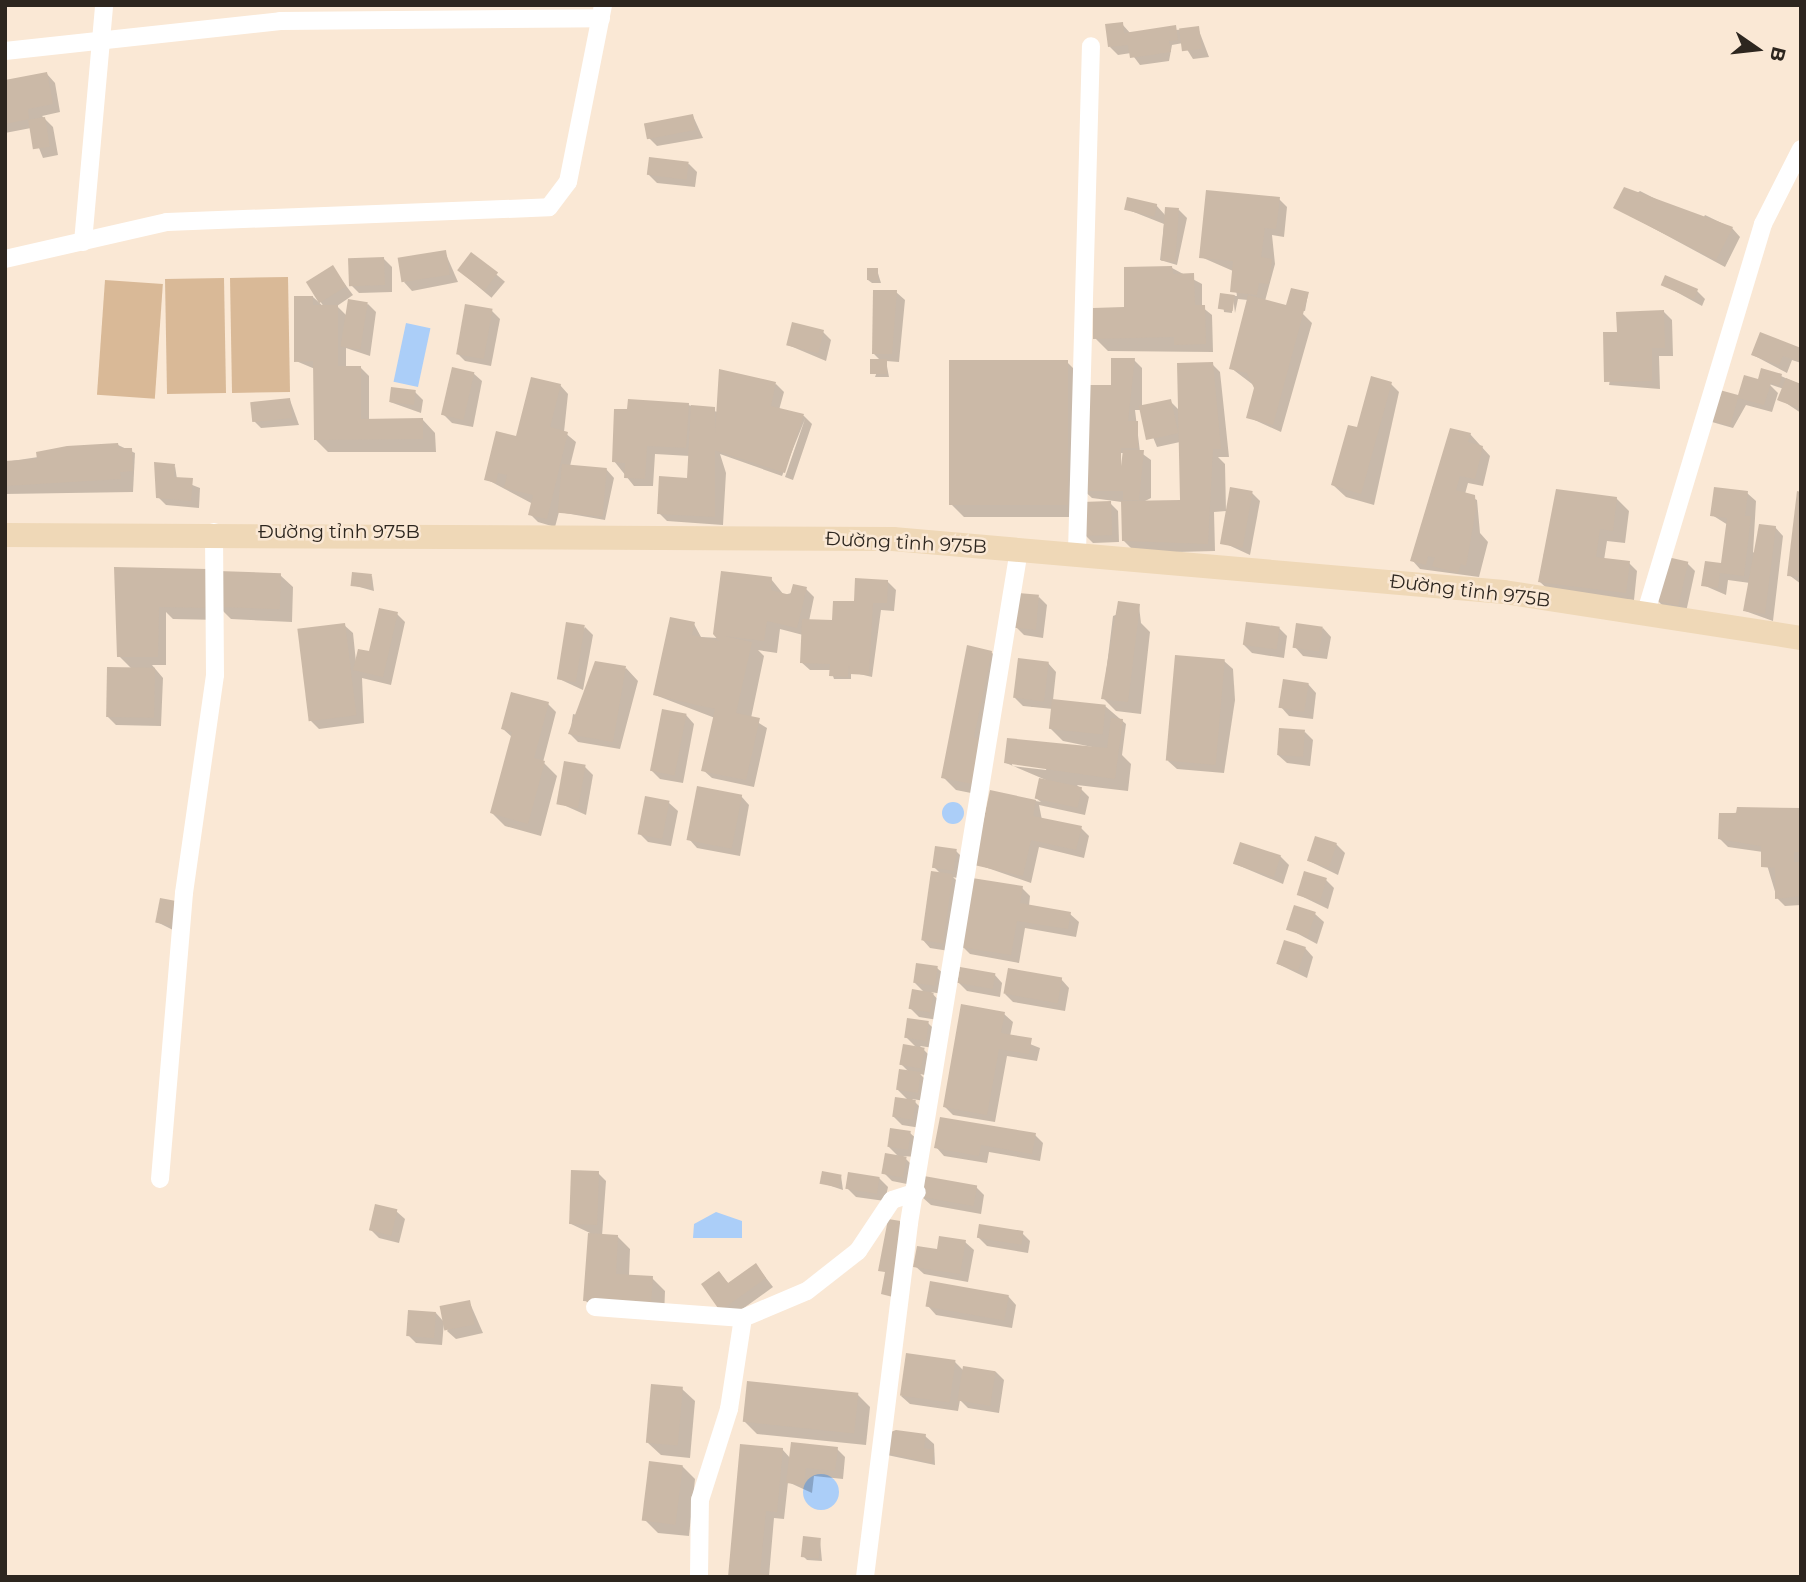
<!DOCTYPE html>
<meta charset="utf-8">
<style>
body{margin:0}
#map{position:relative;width:1806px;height:1582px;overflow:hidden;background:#fae8d5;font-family:Montserrat,sans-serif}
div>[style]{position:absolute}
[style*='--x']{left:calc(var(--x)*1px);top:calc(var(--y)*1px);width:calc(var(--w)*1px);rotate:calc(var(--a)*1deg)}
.green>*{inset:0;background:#d9b997;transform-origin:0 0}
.water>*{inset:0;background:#abcef8;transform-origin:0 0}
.round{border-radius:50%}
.shadow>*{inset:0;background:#0003;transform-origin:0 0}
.building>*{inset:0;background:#cbb9a7;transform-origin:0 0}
.street>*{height:18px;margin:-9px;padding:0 9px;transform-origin:9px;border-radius:9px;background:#fff}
.secondary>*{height:24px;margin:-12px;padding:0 12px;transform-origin:12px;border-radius:12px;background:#efd8b7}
span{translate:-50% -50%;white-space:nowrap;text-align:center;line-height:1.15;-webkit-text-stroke:5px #fae8d5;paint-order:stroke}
.street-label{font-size:19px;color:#2d261f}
.frame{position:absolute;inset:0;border:7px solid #2d261f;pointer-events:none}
.north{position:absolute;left:1722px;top:14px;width:70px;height:70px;-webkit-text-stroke:5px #fae8d5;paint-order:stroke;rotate:104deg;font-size:19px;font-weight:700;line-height:28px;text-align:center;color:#2d261f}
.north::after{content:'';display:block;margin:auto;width:24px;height:32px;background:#2d261f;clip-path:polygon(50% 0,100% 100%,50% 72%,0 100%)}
</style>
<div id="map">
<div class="green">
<i style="left:288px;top:277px;width:115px;height:58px;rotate:89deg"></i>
<i style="left:224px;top:278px;width:115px;height:59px;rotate:89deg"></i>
<i style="left:105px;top:280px;width:58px;height:115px;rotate:4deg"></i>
</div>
<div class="water">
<i style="left:406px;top:323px;width:25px;height:60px;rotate:12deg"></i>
<i class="round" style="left:942px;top:802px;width:22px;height:22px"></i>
<i style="clip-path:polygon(716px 1212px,742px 1221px,742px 1238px,693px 1238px,694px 1224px)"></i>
<i class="round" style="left:803px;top:1474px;width:36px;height:36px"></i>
</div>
<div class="shadow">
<i style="clip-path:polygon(1122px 24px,1131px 34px,1198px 28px,1209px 57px,1193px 59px,1183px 43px,1172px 45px,1169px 61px,1140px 65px,1131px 53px,1118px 55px,1110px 47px)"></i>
<i style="clip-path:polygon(47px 74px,55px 83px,60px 112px,42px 116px,53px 127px,58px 155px,43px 158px,31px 128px,5px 133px,5px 82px)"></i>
<i style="clip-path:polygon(693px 116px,703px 138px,657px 146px,649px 138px)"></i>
<i style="clip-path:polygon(689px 164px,697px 172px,695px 187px,657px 183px,648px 174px)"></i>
<i style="clip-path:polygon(1640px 191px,1701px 222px,1705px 215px,1732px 228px,1740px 237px,1725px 267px,1616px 208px)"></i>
<i style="clip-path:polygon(1279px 199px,1287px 207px,1284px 237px,1272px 235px,1275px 264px,1265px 301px,1292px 308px,1308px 294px,1305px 311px,1299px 310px,1312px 323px,1281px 432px,1248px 417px,1256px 387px,1231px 368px,1248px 300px,1238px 299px,1235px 313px,1233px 297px,1232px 313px,1224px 312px,1222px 295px,1237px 296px,1233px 271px,1201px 257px)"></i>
<i style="clip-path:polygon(1156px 205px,1165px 215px,1179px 210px,1187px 218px,1177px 265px,1160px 260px,1164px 224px,1126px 209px)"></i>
<i style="clip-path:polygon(445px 252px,458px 282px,412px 291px,404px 282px)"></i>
<i style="left:472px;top:254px;width:43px;height:21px;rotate:40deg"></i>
<i style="clip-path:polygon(384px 259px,392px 267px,392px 292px,359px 293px,351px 285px)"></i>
<i style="clip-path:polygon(332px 267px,353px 295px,337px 306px,347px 316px,368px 304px,376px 312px,370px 356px,346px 348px,346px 368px,361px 368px,369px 376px,369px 420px,423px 420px,435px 433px,436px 452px,328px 452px,315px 439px,315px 369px,296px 361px,313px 297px,324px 307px,308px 283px)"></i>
<i style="clip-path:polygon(1172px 268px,1202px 284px,1202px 307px,1212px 315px,1213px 352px,1108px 351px,1095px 338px)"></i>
<i style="clip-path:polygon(877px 270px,881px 283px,872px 283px,868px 280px)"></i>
<i style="clip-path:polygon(1662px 284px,1697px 291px,1705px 299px,1702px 306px)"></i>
<i style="clip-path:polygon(896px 292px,905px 300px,899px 362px,886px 361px,889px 377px,875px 377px,881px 361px,873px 353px)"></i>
<i style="clip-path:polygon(492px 311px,500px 319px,491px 366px,465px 361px,457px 353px)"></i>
<i style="clip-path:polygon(1664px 312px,1672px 320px,1673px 356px,1659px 356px,1660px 389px,1609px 385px,1619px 333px)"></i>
<i style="clip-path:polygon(823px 332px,831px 340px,826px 361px,788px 345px)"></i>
<i style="clip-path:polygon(1801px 349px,1801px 363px,1792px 360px,1787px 373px,1753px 355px)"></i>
<i style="clip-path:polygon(evenodd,1134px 360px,1142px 368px,1142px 407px,1170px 401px,1180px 411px,1212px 364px,1220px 372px,1229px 457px,1218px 457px,1225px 464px,1226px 511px,1214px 512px,1215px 551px,1136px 553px,1123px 540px,1129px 503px,1092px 498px,1080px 487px,1080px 517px,964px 517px,951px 504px,1067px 362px,1080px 375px,1080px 408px,1113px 387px,1134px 360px,1135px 410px,1142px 410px,1157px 447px,1180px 442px,1182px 502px,1141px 503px,1151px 498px,1151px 460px,1140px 452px,1135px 410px,1134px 360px,1119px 453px,1124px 453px,1122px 475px,1119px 453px)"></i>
<i style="clip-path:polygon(473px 373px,482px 381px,473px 427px,452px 423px,444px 415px)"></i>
<i style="clip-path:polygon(1781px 376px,1801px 385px,1801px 413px,1780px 399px,1784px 389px,1769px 384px,1778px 393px,1772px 412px,1746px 405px,1733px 428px,1712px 422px,1717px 391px,1740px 398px)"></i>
<i style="clip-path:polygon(776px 384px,784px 392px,779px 410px,804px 416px,812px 424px,793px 480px,785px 477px,805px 419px,782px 476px,720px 454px,726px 473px,723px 525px,667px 521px,659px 513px,688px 480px,690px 456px,655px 454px,653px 486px,634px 486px,614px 461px,688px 405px,718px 412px)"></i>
<i style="clip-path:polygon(1391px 384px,1399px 392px,1374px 505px,1346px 497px,1333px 485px,1358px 429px)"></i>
<i style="clip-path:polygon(560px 385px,568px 394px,564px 432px,576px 442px,570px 466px,606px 469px,614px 478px,605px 520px,559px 512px,555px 527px,538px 522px,530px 514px,533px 504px,486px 479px)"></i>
<i style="clip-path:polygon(415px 392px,423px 400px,421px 413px,390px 402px)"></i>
<i style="clip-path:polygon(290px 400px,299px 425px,261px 428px,253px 420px)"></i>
<i style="clip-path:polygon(1470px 434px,1490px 456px,1483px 486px,1468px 483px,1465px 494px,1477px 500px,1480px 533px,1488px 542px,1479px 577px,1420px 569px,1412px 560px,1433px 486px)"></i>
<i style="clip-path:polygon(118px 445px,135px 453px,133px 492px,5px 494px,5px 462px)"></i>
<i style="clip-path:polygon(175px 466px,177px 479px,200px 488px,199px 508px,166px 505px,158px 497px)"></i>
<i style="clip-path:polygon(1252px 493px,1260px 501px,1250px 555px,1224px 543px)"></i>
<i style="clip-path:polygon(1747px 493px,1756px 501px,1753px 553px,1775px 527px,1783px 536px,1773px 621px,1745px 611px,1750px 583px,1728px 580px,1726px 595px,1703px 585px,1723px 565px,1728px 525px,1712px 515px)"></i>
<i style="clip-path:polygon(1801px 493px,1801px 584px,1789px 575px)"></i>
<i style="clip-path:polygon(1616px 498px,1629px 511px,1625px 543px,1607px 541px,1604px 560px,1629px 563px,1637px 571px,1634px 600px,1553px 594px,1540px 582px,1544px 553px)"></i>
<i style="clip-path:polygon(1110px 503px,1118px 511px,1119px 542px,1093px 543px,1085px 535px)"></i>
<i style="clip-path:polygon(1687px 563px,1695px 571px,1686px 612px,1664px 607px,1656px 599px)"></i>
<i style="clip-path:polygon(280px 575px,293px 587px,292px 622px,231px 619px,220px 608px,220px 620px,173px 619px,166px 612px,166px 665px,152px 665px,163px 678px,161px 726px,116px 725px,107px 716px,132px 669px,119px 656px,120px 591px)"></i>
<i style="clip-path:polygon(372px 576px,374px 591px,352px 585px)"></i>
<i style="clip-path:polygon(771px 579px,784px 595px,806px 589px,814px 597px,809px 621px,834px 622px,887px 581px,896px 590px,894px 611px,881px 610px,872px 677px,851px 672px,851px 679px,834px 679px,831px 670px,810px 670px,801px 662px,803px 635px,780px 629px,777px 653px,758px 650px,764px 656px,751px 718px,767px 728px,754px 787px,712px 778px,703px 770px,715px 718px,655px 695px,694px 624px,701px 637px,719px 638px)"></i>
<i style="clip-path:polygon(1039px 597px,1047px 605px,1043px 638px,1024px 635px,1016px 627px)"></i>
<i style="clip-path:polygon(1139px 606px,1141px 623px,1150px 632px,1141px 714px,1116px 711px,1103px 698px,1113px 616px)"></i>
<i style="clip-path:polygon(397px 614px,405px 622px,391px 685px,362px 678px,364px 723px,319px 729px,311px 721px,344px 625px,353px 633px,356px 662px,370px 653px)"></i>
<i style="clip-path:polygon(585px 627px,593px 635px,583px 690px,557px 678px)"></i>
<i style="clip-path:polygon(1279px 628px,1287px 636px,1284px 658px,1252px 653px,1244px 645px)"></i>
<i style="clip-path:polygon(1323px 628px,1331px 637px,1327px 659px,1303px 656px,1295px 647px)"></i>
<i style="clip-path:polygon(991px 652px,999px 660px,986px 796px,956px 790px,943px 777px)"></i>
<i style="clip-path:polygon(1224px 661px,1233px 669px,1235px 700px,1224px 773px,1177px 769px,1168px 761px)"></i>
<i style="clip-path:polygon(evenodd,1048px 663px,1056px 672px,1053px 700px,1105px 706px,1126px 724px,1122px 755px,1131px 764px,1128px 791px,1077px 785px,1089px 797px,1085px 815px,1039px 805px,1042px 820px,1081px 828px,1089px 836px,1084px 858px,1039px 847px,1031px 883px,976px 864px,991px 792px,1041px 802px,1036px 798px,1053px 783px,1006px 763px,1112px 751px,1063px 741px,1050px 728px,1053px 709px,1023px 706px,1015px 698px,1048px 663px,1012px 762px,1047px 766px,1046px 770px,1012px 766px,1012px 762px)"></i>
<i style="clip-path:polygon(626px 668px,638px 681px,620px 749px,578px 742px,570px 734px,573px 714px,585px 717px)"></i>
<i style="clip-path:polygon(1308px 684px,1316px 693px,1313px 719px,1289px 716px,1281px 707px)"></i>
<i style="clip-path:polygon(548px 704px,556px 712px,543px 762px,557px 776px,541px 836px,505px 826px,492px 813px,512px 737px,503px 729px)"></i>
<i style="clip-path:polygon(686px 715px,694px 724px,683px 783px,660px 779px,652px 771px)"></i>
<i style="clip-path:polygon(1305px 732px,1313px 740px,1310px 766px,1287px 763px,1278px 755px)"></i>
<i style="clip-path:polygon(585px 767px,593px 775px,586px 815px,559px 803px)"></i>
<i style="clip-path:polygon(741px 796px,749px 805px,740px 856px,697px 848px,689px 839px)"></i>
<i style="clip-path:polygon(669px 803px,678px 811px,671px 846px,648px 842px,640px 834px)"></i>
<i style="clip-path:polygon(1762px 809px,1801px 809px,1801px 905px,1785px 906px,1777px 898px,1763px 852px,1728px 847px,1720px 839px,1720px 815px)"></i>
<i style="clip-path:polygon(1336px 844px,1345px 853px,1338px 875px,1309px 861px)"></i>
<i style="clip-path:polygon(956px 851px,964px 859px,961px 879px,953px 877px,960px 884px,949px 951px,930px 948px,922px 939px,941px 874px,934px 867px)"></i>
<i style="clip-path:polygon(1280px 856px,1289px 865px,1283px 884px,1235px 864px)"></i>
<i style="clip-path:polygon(1326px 880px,1334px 888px,1328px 909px,1299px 895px)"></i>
<i style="clip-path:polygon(1022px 888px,1030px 896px,1029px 906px,1070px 914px,1079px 922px,1076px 937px,1025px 928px,1019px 963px,970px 954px,962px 946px)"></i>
<i style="clip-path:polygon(175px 903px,179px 933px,157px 922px)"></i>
<i style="clip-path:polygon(1315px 914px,1324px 922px,1317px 944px,1289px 929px)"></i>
<i style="clip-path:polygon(1305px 948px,1313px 957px,1307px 978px,1278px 964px)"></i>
<i style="clip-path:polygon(937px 968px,946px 976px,942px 994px,931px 992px,941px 1003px,938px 1020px,919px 1017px,911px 1009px,925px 993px,915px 983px)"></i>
<i style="clip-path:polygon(994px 974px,1002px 983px,1000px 997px,967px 991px,959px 983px)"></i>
<i style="clip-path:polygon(1061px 979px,1069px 988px,1065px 1011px,1013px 1002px,1005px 994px)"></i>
<i style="clip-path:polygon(1004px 1014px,1013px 1022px,1010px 1036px,1040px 1048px,1037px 1061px,1007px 1056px,995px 1122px,953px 1115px,945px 1107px)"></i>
<i style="clip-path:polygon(928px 1023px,936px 1031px,934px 1048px,920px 1046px,932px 1058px,929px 1076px,920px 1074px,928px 1082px,925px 1101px,912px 1099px,923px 1110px,921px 1128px,902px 1125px,893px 1116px,909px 1101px,897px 1089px,909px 1072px,901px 1064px,918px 1049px,906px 1037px)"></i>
<i style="clip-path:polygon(910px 1133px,919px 1141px,916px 1157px,903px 1156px,914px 1167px,912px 1185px,892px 1181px,884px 1173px,899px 1157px,888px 1146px)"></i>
<i style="clip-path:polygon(1035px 1135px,1043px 1143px,1040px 1161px,989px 1152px,987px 1163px,944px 1156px,936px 1147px)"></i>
<i style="clip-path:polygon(598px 1173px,606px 1181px,602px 1236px,618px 1237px,630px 1249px,629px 1276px,652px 1278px,665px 1291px,664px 1317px,598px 1313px,585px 1300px,590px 1233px,569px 1223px)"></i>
<i style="clip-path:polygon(841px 1176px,843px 1190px,822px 1183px)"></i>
<i style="clip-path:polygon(879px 1178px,888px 1187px,885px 1201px,856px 1197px,847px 1188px)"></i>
<i style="clip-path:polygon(976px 1187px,984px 1195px,981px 1214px,931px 1205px,922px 1197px)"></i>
<i style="clip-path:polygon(396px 1211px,405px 1219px,399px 1243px,379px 1238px,371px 1230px)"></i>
<i style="clip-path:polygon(1022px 1233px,1030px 1241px,1028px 1253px,987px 1246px,979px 1238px)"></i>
<i style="clip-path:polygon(965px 1242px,974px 1250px,968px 1282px,924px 1274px,915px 1266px)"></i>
<i style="clip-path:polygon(756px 1265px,773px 1287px,730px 1318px,721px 1310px,719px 1273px,729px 1284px)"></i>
<i style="clip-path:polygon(1008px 1296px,1016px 1305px,1012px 1328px,936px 1315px,928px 1306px)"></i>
<i style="clip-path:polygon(469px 1301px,483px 1333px,456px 1339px,447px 1331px)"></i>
<i style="clip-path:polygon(436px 1313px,444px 1322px,442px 1345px,416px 1343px,408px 1335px)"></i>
<i style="clip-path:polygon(955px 1362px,964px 1371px,996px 1372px,1004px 1380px,999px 1413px,968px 1408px,960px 1400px,958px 1411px,910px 1404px,901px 1396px)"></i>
<i style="clip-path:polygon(682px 1389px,695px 1401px,690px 1458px,661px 1455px,648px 1443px)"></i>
<i style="clip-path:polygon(857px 1394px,870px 1407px,866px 1445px,757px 1434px,744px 1421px)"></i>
<i style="clip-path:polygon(886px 1436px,925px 1436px,934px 1444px,935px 1465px,887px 1455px)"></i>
<i style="clip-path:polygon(782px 1449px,791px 1459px,837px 1449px,845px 1457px,843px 1479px,814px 1476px,812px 1493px,788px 1482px,784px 1519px,774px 1518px,769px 1576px,778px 1577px,730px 1577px)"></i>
<i style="clip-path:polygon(682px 1466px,695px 1479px,689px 1536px,658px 1533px,645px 1520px)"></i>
<i style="clip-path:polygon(820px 1540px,822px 1561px,807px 1560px,803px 1556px)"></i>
</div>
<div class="building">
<i style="clip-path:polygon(1123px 22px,1124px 33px,1176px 25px,1178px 40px,1169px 41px,1171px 52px,1130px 58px,1128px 45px,1108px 47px,1105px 24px)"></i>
<i style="left:1199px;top:26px;width:23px;height:20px;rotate:83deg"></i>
<i style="clip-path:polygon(47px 72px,53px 104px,28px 109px,29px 119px,5px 124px,5px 80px)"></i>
<i style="left:693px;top:114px;width:16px;height:50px;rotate:79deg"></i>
<i style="left:45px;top:117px;width:30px;height:17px;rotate:81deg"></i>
<i style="left:649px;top:157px;width:40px;height:18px;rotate:7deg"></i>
<i style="clip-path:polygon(1624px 187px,1733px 227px,1716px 260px,1613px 208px)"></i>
<i style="clip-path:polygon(1206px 190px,1280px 197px,1276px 229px,1265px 228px,1261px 257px,1272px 259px,1269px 284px,1259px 283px,1257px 295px,1230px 292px,1233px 261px,1199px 258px)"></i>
<i style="left:1127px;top:197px;width:31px;height:13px;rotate:13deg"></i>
<i style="left:1165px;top:207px;width:14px;height:54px;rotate:4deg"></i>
<i style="left:446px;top:250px;width:25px;height:49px;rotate:81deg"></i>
<i style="left:471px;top:252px;width:34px;height:23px;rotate:37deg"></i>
<i style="left:384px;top:257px;width:28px;height:36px;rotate:88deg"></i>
<i style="left:333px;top:265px;width:25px;height:32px;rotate:58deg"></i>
<i style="clip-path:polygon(1172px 266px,1173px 274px,1194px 273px,1195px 305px,1205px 305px,1206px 344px,1174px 345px,1174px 337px,1093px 339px,1093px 308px,1124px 307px,1124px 267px)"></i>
<i style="left:867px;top:268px;width:11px;height:12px"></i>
<i style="left:1665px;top:275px;width:36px;height:11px;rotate:23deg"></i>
<i style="clip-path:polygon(1291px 288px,1309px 292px,1273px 425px,1246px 418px,1254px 388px,1247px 373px,1229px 369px,1248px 295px,1286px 305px)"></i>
<i style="clip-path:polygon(873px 290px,897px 290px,892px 354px,872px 354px)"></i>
<i style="left:1220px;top:293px;width:15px;height:16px;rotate:8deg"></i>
<i style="clip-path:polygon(294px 296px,313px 296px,313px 305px,338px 305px,338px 366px,361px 366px,361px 419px,423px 418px,423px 439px,314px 440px,313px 361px,294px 362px)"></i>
<i style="left:348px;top:299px;width:20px;height:48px;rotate:9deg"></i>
<i style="left:465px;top:304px;width:28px;height:51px;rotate:10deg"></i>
<i style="clip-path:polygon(1664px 310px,1665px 348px,1652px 348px,1652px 381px,1604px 382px,1603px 332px,1617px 332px,1616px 312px)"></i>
<i style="left:792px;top:322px;width:33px;height:24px;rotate:14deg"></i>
<i style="clip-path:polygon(1760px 332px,1801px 348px,1801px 362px,1783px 356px,1779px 365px,1751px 355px)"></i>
<i style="clip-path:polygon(1111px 358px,1135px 358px,1128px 421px,1138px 421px,1138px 448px,1121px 448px,1121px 466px,1123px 450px,1144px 450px,1139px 500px,1123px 500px,1123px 491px,1082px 491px,1082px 385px,1111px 385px)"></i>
<i style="left:870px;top:359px;width:17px;height:15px"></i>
<i style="left:949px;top:360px;width:119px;height:145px"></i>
<i style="clip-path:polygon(1213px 362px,1221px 449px,1213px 449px,1208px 544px,1122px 541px,1121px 501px,1180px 500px,1177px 363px)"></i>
<i style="left:452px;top:367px;width:23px;height:49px;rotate:13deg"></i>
<i style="clip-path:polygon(1761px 368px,1782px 374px,1779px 386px,1771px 383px,1764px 405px,1738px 398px,1730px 426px,1707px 419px,1716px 389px,1738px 395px,1744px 375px,1758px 379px)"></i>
<i style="clip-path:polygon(719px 369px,776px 382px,771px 406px,804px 414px,785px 473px,714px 450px)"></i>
<i style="clip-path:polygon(1371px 376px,1392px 382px,1361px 494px,1331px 485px,1348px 425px,1357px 427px)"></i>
<i style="clip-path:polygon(531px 377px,561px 384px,550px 427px,568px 432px,547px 519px,528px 515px,533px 495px,504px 488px,507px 475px,498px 473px,496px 483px,484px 480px,496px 431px,516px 436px)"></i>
<i style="clip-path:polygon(1786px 378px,1801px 384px,1801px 409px,1777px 400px)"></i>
<i style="left:391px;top:387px;width:25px;height:15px;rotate:7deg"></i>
<i style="left:290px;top:398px;width:20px;height:40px;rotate:84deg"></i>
<i style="clip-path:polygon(628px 399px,689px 403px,686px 448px,647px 446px,645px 479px,624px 478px,625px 463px,612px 462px,614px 409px,627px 409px)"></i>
<i style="left:1171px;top:399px;width:35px;height:33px;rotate:78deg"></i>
<i style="clip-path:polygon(691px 405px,715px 407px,715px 517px,657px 514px,659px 476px,687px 478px)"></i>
<i style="clip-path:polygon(1450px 428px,1471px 433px,1468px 442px,1483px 446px,1475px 479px,1460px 476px,1456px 490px,1475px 495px,1476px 509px,1466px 566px,1461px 564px,1458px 573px,1432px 566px,1435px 558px,1428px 556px,1426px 565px,1410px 561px)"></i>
<i style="clip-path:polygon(118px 443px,119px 448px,132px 448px,133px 471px,120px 472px,121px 479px,5px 486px,5px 461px,37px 459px,36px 452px,67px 446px)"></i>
<i style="clip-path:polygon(154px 462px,175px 464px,174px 477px,193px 478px,191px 501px,156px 498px)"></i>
<i style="left:562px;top:464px;width:45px;height:49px;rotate:5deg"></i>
<i style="left:1230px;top:487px;width:23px;height:58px;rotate:10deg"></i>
<i style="clip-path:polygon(1714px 487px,1748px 491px,1745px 516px,1751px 516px,1744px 576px,1720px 573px,1718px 588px,1701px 586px,1705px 561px,1721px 563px,1727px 518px,1710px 516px)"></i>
<i style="clip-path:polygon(1556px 489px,1617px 497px,1613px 531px,1600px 529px,1596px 557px,1630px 561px,1626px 593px,1538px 582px)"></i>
<i style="clip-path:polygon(1797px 491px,1801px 492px,1801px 577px,1787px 576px)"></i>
<i style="left:1111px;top:501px;width:34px;height:29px;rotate:88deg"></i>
<i style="clip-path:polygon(1759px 524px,1776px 526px,1765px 614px,1743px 611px)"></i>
<i style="left:1663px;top:556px;width:26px;height:45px;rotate:13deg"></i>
<i style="clip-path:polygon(114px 567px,208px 569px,208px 608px,159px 607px,158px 657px,117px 657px)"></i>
<i style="left:218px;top:571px;width:63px;height:36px;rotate:2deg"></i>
<i style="clip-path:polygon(721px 571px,772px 577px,771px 590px,790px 595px,793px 584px,807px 587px,797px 628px,767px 621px,764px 641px,724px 636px,752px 642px,736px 713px,760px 718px,746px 780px,701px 771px,715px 709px,653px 695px,670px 617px,695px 622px,692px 635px,719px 641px,713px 634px)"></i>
<i style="left:352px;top:572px;width:20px;height:14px;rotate:6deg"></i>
<i style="clip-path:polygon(855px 578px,888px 580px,887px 603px,873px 603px,869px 675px,850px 674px,849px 665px,848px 677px,829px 676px,830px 664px,800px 663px,802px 619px,832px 620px,833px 601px,854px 601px)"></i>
<i style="left:1018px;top:593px;width:21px;height:35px;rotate:5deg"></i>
<i style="clip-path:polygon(1118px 601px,1140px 604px,1128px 702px,1101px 699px)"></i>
<i style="clip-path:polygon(379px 608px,398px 612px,383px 677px,353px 670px,358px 649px,369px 651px)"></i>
<i style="left:566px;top:622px;width:19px;height:58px;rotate:9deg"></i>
<i style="left:1246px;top:622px;width:34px;height:23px;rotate:8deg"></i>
<i style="left:345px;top:623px;width:93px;height:48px;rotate:83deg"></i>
<i style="left:1296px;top:623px;width:27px;height:25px;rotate:8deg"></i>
<i style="clip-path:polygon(967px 645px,992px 651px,974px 737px,982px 739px,973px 784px,941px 778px)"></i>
<i style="left:1175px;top:655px;width:50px;height:106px;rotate:5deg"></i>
<i style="left:1018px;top:658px;width:31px;height:40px;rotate:7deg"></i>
<i style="clip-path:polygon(595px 661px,626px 666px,613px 742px,568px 734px)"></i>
<i style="left:107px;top:667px;width:48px;height:50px;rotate:1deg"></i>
<i style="left:1283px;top:679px;width:26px;height:29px;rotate:9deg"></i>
<i style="clip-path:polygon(511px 692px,549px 702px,534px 758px,545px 761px,528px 824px,490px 813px,512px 732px,501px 729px)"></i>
<i style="left:1052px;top:699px;width:54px;height:30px;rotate:6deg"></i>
<i style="left:662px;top:709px;width:25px;height:63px;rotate:11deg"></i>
<i style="clip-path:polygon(1111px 718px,1123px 719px,1115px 779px,1004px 763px,1007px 738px,1107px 748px)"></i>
<i style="left:1279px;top:728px;width:26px;height:27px;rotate:4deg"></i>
<i style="left:564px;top:761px;width:22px;height:44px;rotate:10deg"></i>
<i style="left:1039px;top:778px;width:44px;height:21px;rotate:12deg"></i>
<i style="left:697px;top:786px;width:46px;height:55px;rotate:11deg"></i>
<i style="clip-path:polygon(990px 790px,1036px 800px,1033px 816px,1082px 826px,1076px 850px,1031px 840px,1023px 876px,974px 865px)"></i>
<i style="left:645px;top:796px;width:25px;height:39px;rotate:11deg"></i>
<i style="clip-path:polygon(1737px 807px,1801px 808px,1801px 852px,1794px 852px,1794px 862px,1801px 862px,1801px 896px,1775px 899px,1775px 868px,1761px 867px,1761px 846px,1718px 839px,1719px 813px,1736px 813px)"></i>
<i style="left:1315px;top:836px;width:23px;height:26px;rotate:18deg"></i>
<i style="left:1240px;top:842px;width:43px;height:23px;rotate:18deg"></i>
<i style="left:935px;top:846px;width:22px;height:22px;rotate:8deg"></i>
<i style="left:931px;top:871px;width:22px;height:70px;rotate:8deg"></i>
<i style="left:1304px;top:871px;width:24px;height:25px;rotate:17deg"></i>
<i style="clip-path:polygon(972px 878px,1023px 886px,1020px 903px,1071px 912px,1068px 929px,1017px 921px,1011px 955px,960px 947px)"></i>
<i style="left:160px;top:898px;width:15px;height:25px;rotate:11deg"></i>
<i style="left:1294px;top:905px;width:23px;height:26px;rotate:18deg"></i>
<i style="left:1284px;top:940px;width:23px;height:25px;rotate:18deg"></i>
<i style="left:916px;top:963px;width:22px;height:20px;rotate:8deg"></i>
<i style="left:960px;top:967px;width:36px;height:16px;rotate:10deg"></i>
<i style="left:1008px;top:968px;width:55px;height:26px;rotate:10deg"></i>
<i style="left:912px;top:989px;width:22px;height:20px;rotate:10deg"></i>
<i style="clip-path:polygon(961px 1004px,1005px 1012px,1001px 1033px,1032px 1038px,1029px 1054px,999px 1049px,987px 1115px,943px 1107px)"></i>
<i style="left:907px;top:1018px;width:22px;height:20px;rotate:8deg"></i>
<i style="left:903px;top:1044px;width:22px;height:21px;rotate:10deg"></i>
<i style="left:899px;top:1069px;width:22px;height:21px;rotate:8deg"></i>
<i style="left:895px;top:1097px;width:21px;height:20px;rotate:8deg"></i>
<i style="clip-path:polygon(940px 1117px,1036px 1133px,1032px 1154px,981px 1145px,979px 1156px,934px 1148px)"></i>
<i style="left:890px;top:1128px;width:21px;height:19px;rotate:8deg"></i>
<i style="left:885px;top:1153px;width:22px;height:21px;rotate:10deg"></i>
<i style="left:571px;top:1170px;width:28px;height:54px;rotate:2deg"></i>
<i style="left:822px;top:1171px;width:20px;height:13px;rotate:11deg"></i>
<i style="left:848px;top:1172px;width:32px;height:17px;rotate:9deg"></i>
<i style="left:924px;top:1176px;width:54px;height:21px;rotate:10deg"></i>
<i style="left:375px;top:1204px;width:23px;height:27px;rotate:13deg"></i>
<i style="clip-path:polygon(888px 1219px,907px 1222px,893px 1297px,881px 1294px,885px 1272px,878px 1271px)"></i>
<i style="left:979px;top:1224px;width:45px;height:14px;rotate:9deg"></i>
<i style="clip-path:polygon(588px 1233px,618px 1235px,616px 1274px,653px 1276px,651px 1305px,583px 1301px)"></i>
<i style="clip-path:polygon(939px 1236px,966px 1240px,960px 1274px,913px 1267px,917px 1246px,937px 1249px)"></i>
<i style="clip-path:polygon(756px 1263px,766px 1278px,720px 1311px,701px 1284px,719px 1271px,728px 1283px)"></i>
<i style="left:930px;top:1281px;width:80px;height:26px;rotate:10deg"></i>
<i style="left:470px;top:1300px;width:25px;height:31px;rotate:79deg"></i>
<i style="left:408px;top:1310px;width:28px;height:26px;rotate:4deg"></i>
<i style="left:906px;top:1353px;width:50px;height:43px;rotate:8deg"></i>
<i style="left:963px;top:1366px;width:33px;height:35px;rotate:9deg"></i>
<i style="left:747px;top:1381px;width:112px;height:41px;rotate:6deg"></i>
<i style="left:651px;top:1384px;width:32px;height:59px;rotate:5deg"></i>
<i style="clip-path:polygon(896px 1430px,926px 1434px,924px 1448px,934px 1450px,932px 1463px,882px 1452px,885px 1434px)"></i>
<i style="clip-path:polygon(791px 1442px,838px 1447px,835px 1471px,806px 1468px,804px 1485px,786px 1483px)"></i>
<i style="clip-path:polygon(740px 1444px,783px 1448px,777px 1512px,766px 1511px,760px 1573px,777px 1577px,728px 1577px)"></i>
<i style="left:649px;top:1461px;width:34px;height:60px;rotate:7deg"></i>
<i style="left:803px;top:1536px;width:18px;height:21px;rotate:6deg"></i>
</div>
<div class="street">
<i style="--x:5;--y:51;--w:277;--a:-6.2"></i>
<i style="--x:280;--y:21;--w:321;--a:-0.5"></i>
<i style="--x:83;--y:242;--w:238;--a:-84.9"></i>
<i style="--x:5;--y:259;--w:166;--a:-12.9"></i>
<i style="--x:167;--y:222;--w:382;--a:-2.2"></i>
<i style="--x:549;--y:207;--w:31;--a:-53"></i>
<i style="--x:568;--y:182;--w:180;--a:-78.8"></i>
<i style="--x:1077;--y:552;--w:506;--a:-88.42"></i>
<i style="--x:1645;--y:615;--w:408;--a:-73.2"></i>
<i style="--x:1763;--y:224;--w:84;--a:-63.1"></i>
<i style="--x:160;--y:1179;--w:287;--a:-85.2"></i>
<i style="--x:184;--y:893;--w:220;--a:-81.9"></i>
<i style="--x:215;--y:675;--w:143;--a:-90.4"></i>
<i style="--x:595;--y:1307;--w:148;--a:4.3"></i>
<i style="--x:743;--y:1318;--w:69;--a:-22.9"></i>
<i style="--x:807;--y:1291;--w:65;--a:-38.1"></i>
<i style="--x:858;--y:1251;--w:61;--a:-56.3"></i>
<i style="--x:892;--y:1200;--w:26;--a:-18"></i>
<i style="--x:699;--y:1577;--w:77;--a:-89.3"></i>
<i style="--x:700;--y:1500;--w:96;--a:-72.3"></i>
<i style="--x:729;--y:1409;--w:92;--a:-81.3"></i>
<i style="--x:865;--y:1577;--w:357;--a:-82.9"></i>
<i style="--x:909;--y:1223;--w:682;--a:-80.72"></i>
</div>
<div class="secondary">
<i style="--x:5;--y:535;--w:888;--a:0.26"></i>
<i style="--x:893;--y:539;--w:613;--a:4.96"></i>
<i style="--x:1504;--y:592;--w:301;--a:8.8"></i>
</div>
<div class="street-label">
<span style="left:339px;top:532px">Đường tỉnh 975B</span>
<span style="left:906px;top:543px;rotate:3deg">Đường tỉnh 975B</span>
<span style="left:1470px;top:591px;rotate:7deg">Đường tỉnh 975B</span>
</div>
<div class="frame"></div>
<div class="north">B</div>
</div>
